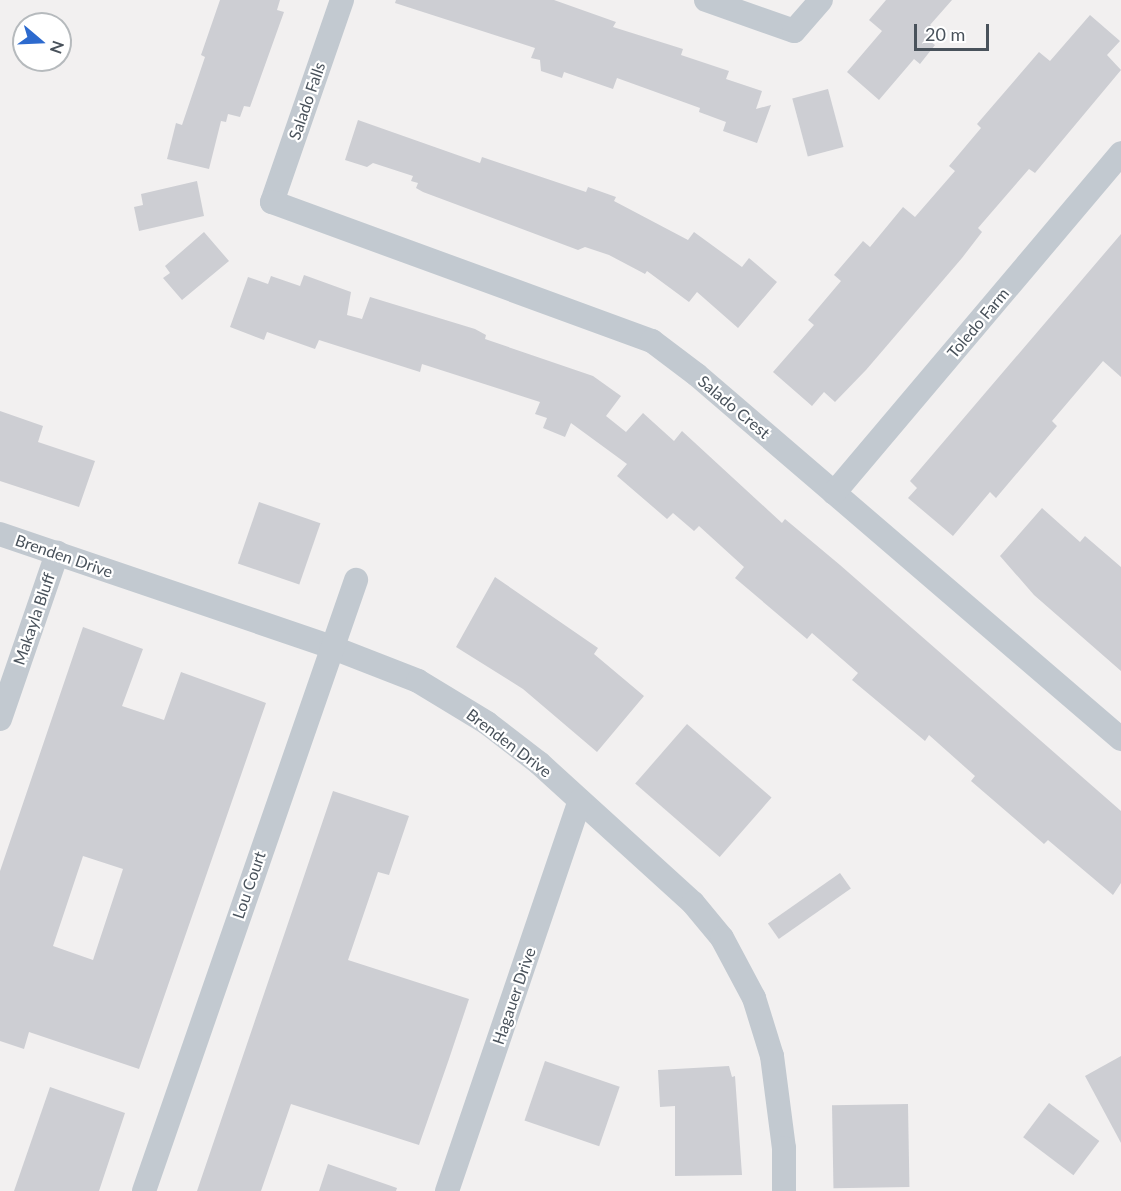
<!DOCTYPE html>
<style>
body{margin:0}
#map{position:relative;width:1121px;height:1191px;overflow:hidden;background:#f2f0f0;font-family:Lato,sans-serif}
div>[style]{position:absolute}
[style*='--x']{left:calc(var(--x)*1px);top:calc(var(--y)*1px);width:calc(var(--w)*1px);rotate:calc(var(--a)*1deg)}
.building>*{inset:0;background:#cdced3;transform-origin:0 0}
.street>*{height:24px;margin:-12px;padding:0 12px;transform-origin:12px;border-radius:12px;background:#c2c9d0}
span{translate:-50% -50%;white-space:nowrap;text-align:center;line-height:1.15;-webkit-text-stroke:4.5px #fff;paint-order:stroke}
.street-label{font-size:16px;color:#49525b}
.north{position:absolute;left:12px;top:12px;width:60px;height:60px;box-sizing:border-box;background:#fff;border:2px solid #b6babd;border-radius:50%;rotate:109deg;font-size:16px;font-weight:700;line-height:24px;text-align:center;color:#49525b}
.north::after{content:'';display:block;margin:auto;width:21px;height:27px;background:#2d6ace;clip-path:polygon(50% 0,100% 100%,50% 72%,0 100%)}
.scale{position:absolute;left:914px;top:24px;width:75px;height:27px;box-sizing:border-box;border:3px solid #49525b;border-top:0;padding-left:8px;font-size:18px;line-height:21px;white-space:nowrap;color:#49525b;-webkit-text-stroke:4px #fff;paint-order:stroke}
</style>
<div id="map">
<div class="building">
<i style="clip-path:polygon(220px 0,280px 0,277px 10px,284px 12px,250px 107px,244px 106px,240px 117px,228px 114px,226px 122px,221px 121px,209px 169px,167px 159px,176px 123px,182px 125px,205px 57px,201px 55px)"></i>
<i style="clip-path:polygon(396px 0,554px 0,616px 22px,613px 27px,683px 49px,681px 55px,729px 71px,726px 79px,762px 91px,756px 109px,771px 105px,757px 143px,723px 131px,726px 122px,699px 112px,700px 108px,617px 78px,613px 89px,564px 72px,562px 78px,541px 71px,540px 60px,531px 58px,535px 48px,395px 3px)"></i>
<i style="clip-path:polygon(886px 0,952px 0,930px 25px,936px 30px,928px 40px,935px 45px,920px 64px,914px 59px,879px 100px,847px 72px,882px 31px,869px 20px)"></i>
<i style="clip-path:polygon(1090px 15px,1120px 41px,1107px 55px,1121px 70px,1035px 173px,1029px 169px,978px 228px,982px 232px,962px 258px,866px 370px,835px 402px,824px 392px,812px 406px,773px 372px,814px 325px,808px 320px,841px 281px,834px 275px,863px 241px,870px 247px,903px 207px,915px 217px,955px 171px,949px 166px,981px 128px,977px 124px,1039px 52px,1050px 61px)"></i>
<i style="left:828px;top:89px;width:60px;height:37px;rotate:75deg"></i>
<i style="clip-path:polygon(358px 120px,480px 163px,482px 157px,586px 192px,588px 187px,616px 197px,614px 201px,688px 240px,694px 232px,742px 267px,749px 258px,777px 282px,738px 328px,697px 292px,689px 302px,647px 271px,645px 274px,609px 255px,585px 247px,578px 250px,423px 192px,416px 188px,418px 183px,411px 181px,413px 176px,373px 163px,367px 167px,345px 160px)"></i>
<i style="clip-path:polygon(197px 181px,204px 216px,139px 231px,134px 207px,143px 205px,141px 194px)"></i>
<i style="clip-path:polygon(204px 232px,229px 261px,182px 300px,163px 278px,170px 273px,165px 266px)"></i>
<i style="clip-path:polygon(1121px 234px,1121px 377px,1103px 361px,1052px 421px,1057px 426px,996px 498px,990px 492px,953px 536px,908px 498px,917px 488px,910px 481px)"></i>
<i style="clip-path:polygon(304px 275px,351px 292px,347px 315px,362px 319px,370px 297px,475px 329px,486px 335px,485px 339px,593px 376px,621px 396px,606px 416px,626px 432px,643px 413px,674px 441px,682px 431px,782px 523px,785px 519px,840px 565px,1121px 811px,1121px 883px,1113px 895px,1048px 840px,1044px 844px,971px 781px,975px 776px,929px 735px,925px 741px,852px 680px,858px 673px,812px 633px,807px 639px,735px 578px,744px 567px,699px 526px,694px 531px,673px 513px,667px 519px,617px 476px,627px 464px,571px 423px,565px 437px,543px 428px,547px 418px,535px 414px,540px 402px,422px 364px,420px 372px,319px 340px,315px 349px,267px 332px,264px 340px,230px 327px,248px 277px,268px 284px,271px 276px,300px 286px)"></i>
<i style="clip-path:polygon(0 411px,43px 426px,38px 442px,95px 461px,79px 507px,0 481px)"></i>
<i style="left:259px;top:502px;width:65px;height:65px;rotate:19deg"></i>
<i style="clip-path:polygon(1042px 508px,1080px 542px,1085px 536px,1121px 567px,1121px 671px,1034px 595px,1000px 556px)"></i>
<i style="clip-path:polygon(495px 577px,598px 648px,594px 654px,644px 696px,597px 752px,523px 689px,456px 647px)"></i>
<i style="clip-path:polygon(evenodd,83px 627px,143px 649px,122px 706px,164px 720px,181px 672px,266px 703px,139px 1069px,29px 1032px,24px 1049px,0 1041px,0 871px,83px 627px,83px 856px,123px 869px,93px 960px,53px 946px,83px 856px)"></i>
<i style="left:687px;top:724px;width:112px;height:79px;rotate:41deg"></i>
<i style="clip-path:polygon(333px 791px,409px 816px,389px 875px,378px 872px,348px 960px,469px 999px,449px 1059px,419px 1145px,291px 1104px,261px 1191px,197px 1191px)"></i>
<i style="left:840px;top:873px;width:19px;height:88px;rotate:55deg"></i>
<i style="clip-path:polygon(1121px 1056px,1121px 1143px,1085px 1076px)"></i>
<i style="left:545px;top:1061px;width:79px;height:63px;rotate:19deg"></i>
<i style="clip-path:polygon(729px 1066px,732px 1077px,735px 1076px,742px 1175px,675px 1176px,675px 1106px,660px 1107px,658px 1070px)"></i>
<i style="clip-path:polygon(50px 1087px,125px 1113px,99px 1191px,14px 1191px)"></i>
<i style="left:1049px;top:1103px;width:63px;height:43px;rotate:37deg"></i>
<i style="left:908px;top:1104px;width:83px;height:76px;rotate:89deg"></i>
<i style="clip-path:polygon(328px 1164px,397px 1188px,396px 1191px,319px 1191px)"></i>
</div>
<div class="street">
<i style="--x:342;--y:0;--w:214;--a:109.1"></i>
<i style="--x:272;--y:202;--w:405;--a:20.1"></i>
<i style="--x:652;--y:341;--w:56;--a:37.1"></i>
<i style="--x:697;--y:375;--w:559;--a:40.65"></i>
<i style="--x:706;--y:0;--w:93;--a:19.4"></i>
<i style="--x:794;--y:31;--w:41;--a:-48.9"></i>
<i style="--x:834;--y:493;--w:445;--a:-49.8"></i>
<i style="--x:0;--y:534;--w:350;--a:18.8"></i>
<i style="--x:331;--y:647;--w:93;--a:21.3"></i>
<i style="--x:418;--y:681;--w:81;--a:31.3"></i>
<i style="--x:487;--y:723;--w:66;--a:37.6"></i>
<i style="--x:539;--y:763;--w:208;--a:42.3"></i>
<i style="--x:693;--y:903;--w:45;--a:50.4"></i>
<i style="--x:722;--y:938;--w:68;--a:61.9"></i>
<i style="--x:754;--y:998;--w:61;--a:72.8"></i>
<i style="--x:772;--y:1056;--w:93;--a:82.6"></i>
<i style="--x:784;--y:1148;--w:43;--a:90"></i>
<i style="--x:0;--y:719;--w:176;--a:-71"></i>
<i style="--x:144;--y:1191;--w:647;--a:-70.86"></i>
<i style="--x:447;--y:1191;--w:412;--a:-71.2"></i>
</div>
<div class="street-label">
<span style="left:307px;top:101px;rotate:-71deg">Salado Falls</span>
<span style="left:978px;top:323px;rotate:-50deg">Toledo Farm</span>
<span style="left:734px;top:407px;rotate:40deg">Salado Crest</span>
<span style="left:64px;top:556px;rotate:19deg">Brenden Drive</span>
<span style="left:34px;top:619px;rotate:-71deg">Makayla Bluff</span>
<span style="left:509px;top:743px;rotate:37deg">Brenden Drive</span>
<span style="left:249px;top:885px;rotate:-71deg">Lou Court</span>
<span style="left:514px;top:996px;rotate:-71deg">Hagauer Drive</span>
</div>
<div class="north">N</div>
<div class="scale">20 m</div>
</div>
